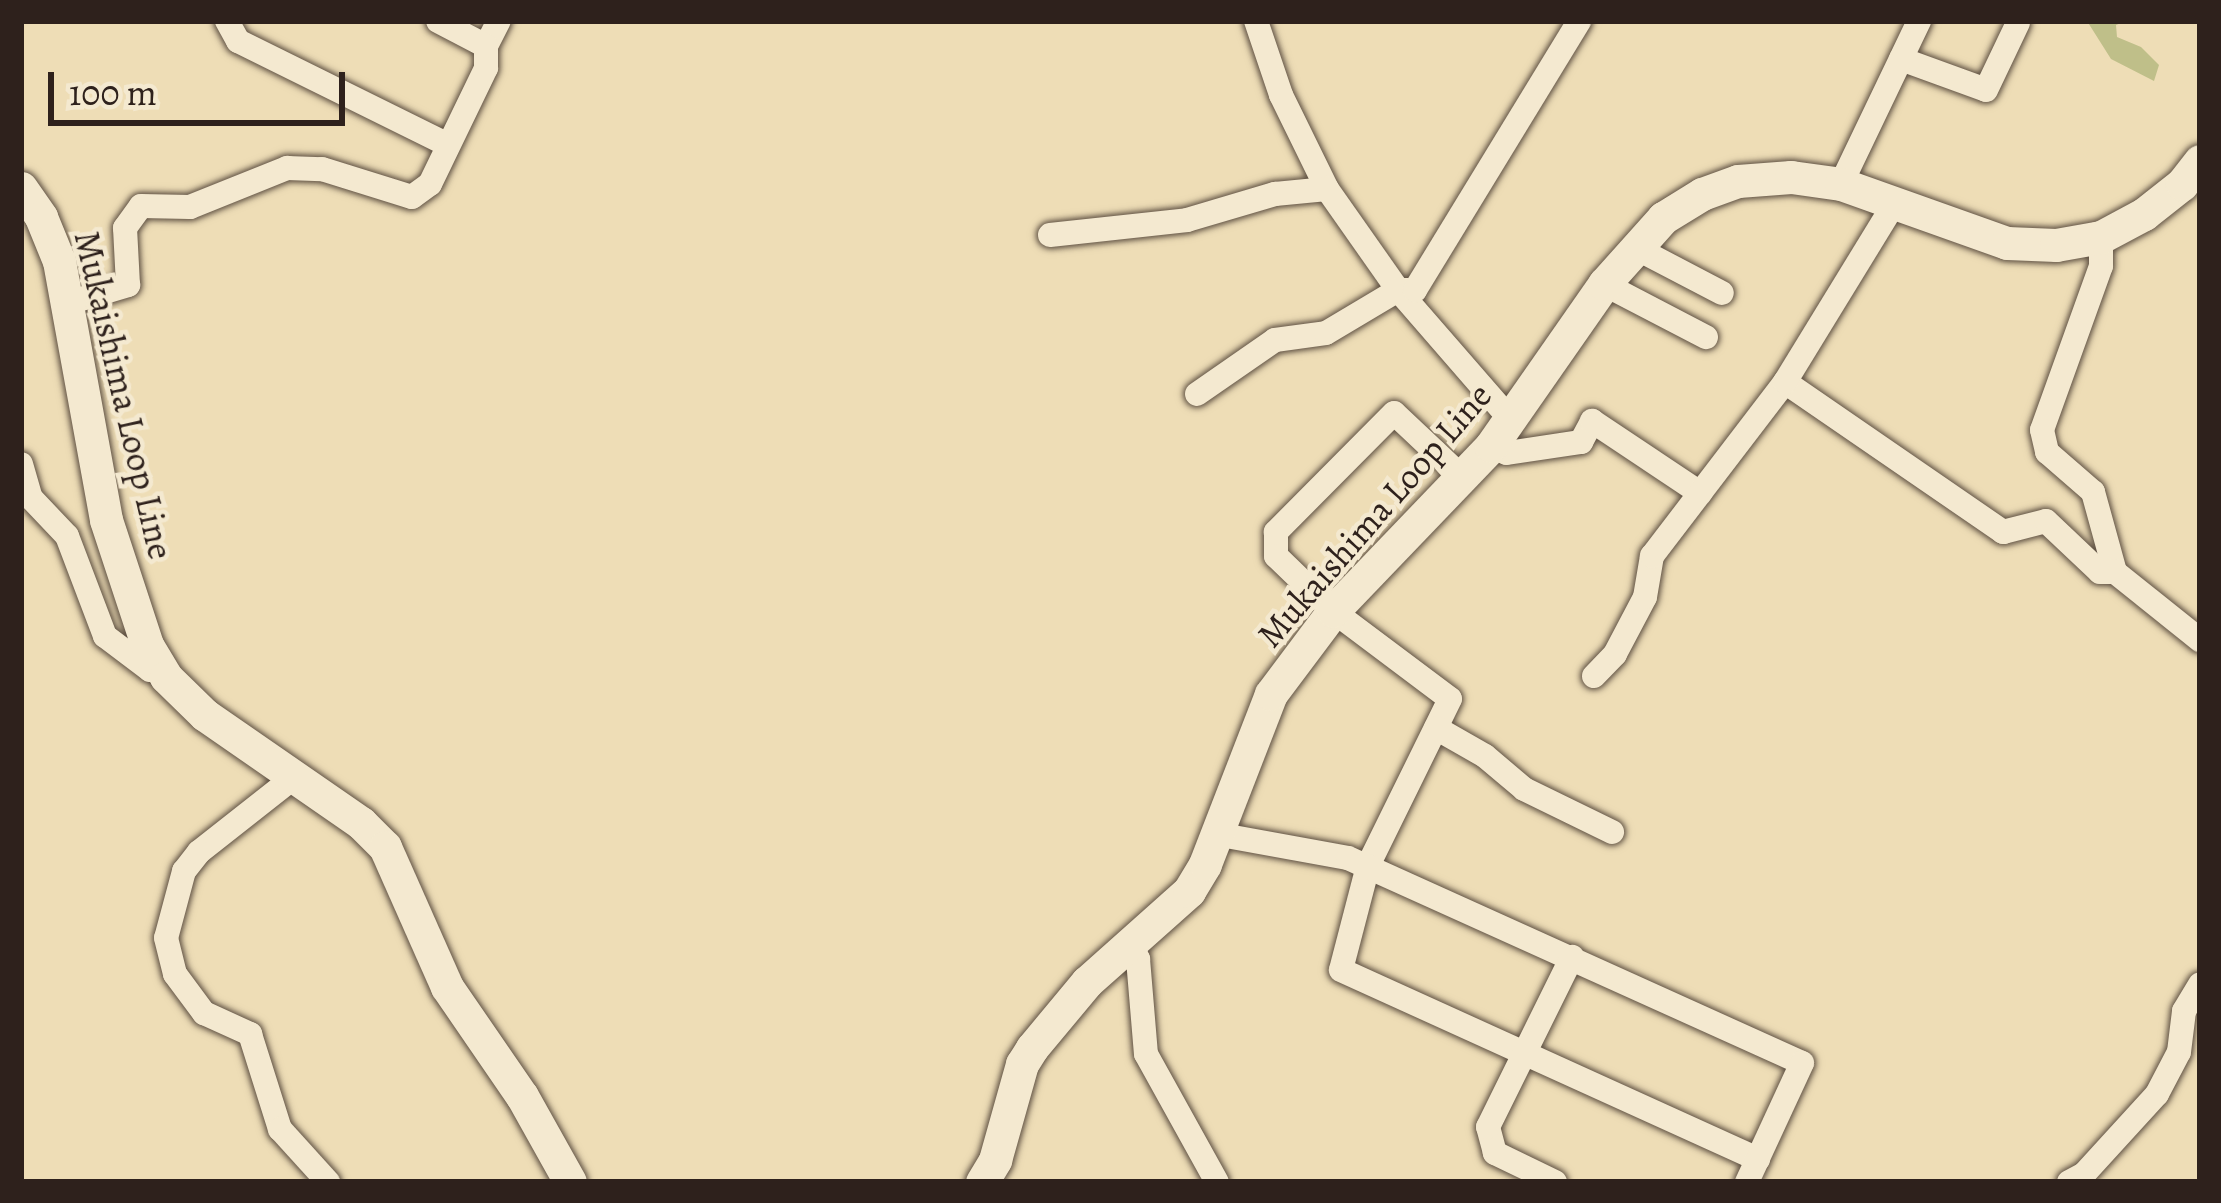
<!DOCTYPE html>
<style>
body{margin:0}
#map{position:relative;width:2221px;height:1203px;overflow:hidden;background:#eeddb6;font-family:Alegreya,serif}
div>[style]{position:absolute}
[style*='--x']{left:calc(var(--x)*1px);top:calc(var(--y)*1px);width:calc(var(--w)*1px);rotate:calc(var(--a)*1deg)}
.green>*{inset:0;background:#bfbf89}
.roads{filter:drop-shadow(0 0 3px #5e5042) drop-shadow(0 0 3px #5e5042)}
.minor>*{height:24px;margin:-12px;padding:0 12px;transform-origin:12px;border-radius:12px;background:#f4e9d0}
.secondary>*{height:33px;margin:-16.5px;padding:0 16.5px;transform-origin:16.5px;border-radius:16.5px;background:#f4e9d0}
span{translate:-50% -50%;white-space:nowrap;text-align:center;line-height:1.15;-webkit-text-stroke:9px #f4e9d0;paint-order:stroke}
.street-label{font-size:36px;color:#2e211c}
.frame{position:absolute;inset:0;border:24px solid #2e211c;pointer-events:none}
.scale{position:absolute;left:48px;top:72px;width:297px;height:54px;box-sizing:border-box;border:6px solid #2e211c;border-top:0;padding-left:15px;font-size:36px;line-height:42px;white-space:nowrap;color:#2e211c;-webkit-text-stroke:9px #f4e9d0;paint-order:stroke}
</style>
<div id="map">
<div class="green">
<i style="clip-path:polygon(2087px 21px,2126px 21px,2116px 25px,2117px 37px,2141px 47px,2159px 65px,2154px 81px,2111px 59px)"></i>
</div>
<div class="roads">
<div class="minor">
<i style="--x:227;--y:21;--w:23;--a:61"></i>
<i style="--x:238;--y:41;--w:234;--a:26.3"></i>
<i style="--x:1256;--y:21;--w:78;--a:71.3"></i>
<i style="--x:1281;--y:95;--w:105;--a:63.9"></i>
<i style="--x:1327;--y:189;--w:123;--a:54.9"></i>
<i style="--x:1398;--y:290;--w:172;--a:49"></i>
<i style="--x:486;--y:46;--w:28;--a:-63"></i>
<i style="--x:1901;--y:59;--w:90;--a:20"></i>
<i style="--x:1986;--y:90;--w:74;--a:-64.5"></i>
<i style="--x:1841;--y:184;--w:181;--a:-64.4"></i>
<i style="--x:1050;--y:235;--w:138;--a:-6.2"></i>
<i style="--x:1187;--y:220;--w:92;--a:-16.5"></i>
<i style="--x:1275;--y:194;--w:52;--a:-5.5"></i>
<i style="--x:2101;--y:237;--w:29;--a:90"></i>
<i style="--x:2101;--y:266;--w:174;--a:109.8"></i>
<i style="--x:2042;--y:430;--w:23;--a:77"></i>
<i style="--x:2047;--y:452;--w:61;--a:41"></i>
<i style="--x:2093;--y:492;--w:83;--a:74.6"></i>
<i style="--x:2115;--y:572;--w:109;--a:38.7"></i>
<i style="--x:1634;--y:247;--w:99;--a:27.6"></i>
<i style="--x:1604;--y:284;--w:115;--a:27.5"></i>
<i style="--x:68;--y:303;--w:63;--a:-16.7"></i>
<i style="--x:128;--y:285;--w:57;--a:-93"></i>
<i style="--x:125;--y:228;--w:27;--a:-54"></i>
<i style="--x:141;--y:206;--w:49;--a:1.2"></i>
<i style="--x:190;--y:207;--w:105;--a:-21.9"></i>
<i style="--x:287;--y:168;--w:35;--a:2"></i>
<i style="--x:322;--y:169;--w:94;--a:17.3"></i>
<i style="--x:412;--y:197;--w:22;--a:-36"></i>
<i style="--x:430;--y:184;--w:129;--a:-64.2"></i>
<i style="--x:486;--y:68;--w:22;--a:-90"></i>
<i style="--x:486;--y:46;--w:54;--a:-152.5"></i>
<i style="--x:1785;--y:382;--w:265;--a:34.5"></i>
<i style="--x:2003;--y:532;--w:44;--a:-14.3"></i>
<i style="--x:2046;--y:521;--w:74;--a:43.4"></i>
<i style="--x:2100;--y:572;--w:15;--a:0"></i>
<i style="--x:1197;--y:394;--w:95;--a:-34.7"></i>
<i style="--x:1275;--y:340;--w:51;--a:-7.8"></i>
<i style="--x:1326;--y:333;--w:84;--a:-30.8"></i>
<i style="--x:1398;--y:290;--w:17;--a:0"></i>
<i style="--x:1415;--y:290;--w:315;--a:-58.6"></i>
<i style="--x:1491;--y:446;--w:17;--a:24"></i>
<i style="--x:1507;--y:453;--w:75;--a:-8.5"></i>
<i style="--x:1581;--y:442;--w:24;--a:-62"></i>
<i style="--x:1592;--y:421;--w:130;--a:33.7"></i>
<i style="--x:21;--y:464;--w:35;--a:74"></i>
<i style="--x:31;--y:498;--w:52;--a:46.5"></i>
<i style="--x:67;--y:536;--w:107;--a:69.2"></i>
<i style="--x:105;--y:636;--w:56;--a:37.1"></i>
<i style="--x:150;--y:670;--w:11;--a:-34"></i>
<i style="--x:1462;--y:477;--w:93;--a:-136.7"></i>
<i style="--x:1394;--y:413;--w:168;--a:134.8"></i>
<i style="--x:1276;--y:532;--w:24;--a:90"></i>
<i style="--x:1276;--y:556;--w:79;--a:44"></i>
<i style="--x:1333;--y:611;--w:146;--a:36.9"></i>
<i style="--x:1450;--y:699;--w:186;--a:116.2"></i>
<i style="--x:1368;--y:866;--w:107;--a:104.6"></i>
<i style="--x:1341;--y:970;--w:458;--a:24.4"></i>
<i style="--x:1594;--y:676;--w:30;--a:-46"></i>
<i style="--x:1615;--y:654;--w:64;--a:-62.2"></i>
<i style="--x:1645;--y:597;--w:42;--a:-80.3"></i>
<i style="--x:1652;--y:556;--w:219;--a:-52.6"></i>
<i style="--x:1785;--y:382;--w:209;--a:-58.5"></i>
<i style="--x:1436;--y:728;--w:56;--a:29.7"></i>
<i style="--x:1485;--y:756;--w:51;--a:40.2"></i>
<i style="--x:1524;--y:789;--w:98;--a:26"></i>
<i style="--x:293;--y:778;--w:120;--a:141.8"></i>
<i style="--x:199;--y:852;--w:24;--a:128"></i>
<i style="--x:184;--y:871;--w:69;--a:105"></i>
<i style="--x:166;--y:938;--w:37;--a:76"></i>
<i style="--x:175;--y:974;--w:49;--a:53.4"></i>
<i style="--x:204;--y:1013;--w:51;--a:24.5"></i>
<i style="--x:250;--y:1034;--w:100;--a:72.5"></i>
<i style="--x:280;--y:1129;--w:72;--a:47.8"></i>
<i style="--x:1216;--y:834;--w:134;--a:10.3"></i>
<i style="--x:1348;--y:858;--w:498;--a:24.3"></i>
<i style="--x:1802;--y:1063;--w:131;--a:114.8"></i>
<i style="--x:1131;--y:944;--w:17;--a:65"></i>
<i style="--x:1138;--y:959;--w:95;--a:85.2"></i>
<i style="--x:1146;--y:1054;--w:146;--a:61"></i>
<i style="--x:1555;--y:1182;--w:67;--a:-154.2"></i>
<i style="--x:1495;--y:1153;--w:27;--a:-105"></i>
<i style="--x:1488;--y:1127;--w:190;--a:-63.7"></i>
<i style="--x:2069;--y:1182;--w:17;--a:-28"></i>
<i style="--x:2084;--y:1174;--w:108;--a:-47.6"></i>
<i style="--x:2157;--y:1094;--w:47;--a:-62.4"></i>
<i style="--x:2179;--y:1052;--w:41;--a:-83"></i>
<i style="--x:2184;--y:1011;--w:31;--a:-59"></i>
</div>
<div class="secondary">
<i style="--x:21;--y:188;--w:35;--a:55"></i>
<i style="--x:41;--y:217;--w:48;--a:67.8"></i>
<i style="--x:59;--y:261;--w:263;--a:79.7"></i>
<i style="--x:106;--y:520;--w:132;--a:71.8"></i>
<i style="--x:147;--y:645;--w:37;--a:59"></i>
<i style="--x:166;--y:677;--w:54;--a:44.3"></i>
<i style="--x:205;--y:715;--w:190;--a:34.7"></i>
<i style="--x:361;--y:823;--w:34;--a:45"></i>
<i style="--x:385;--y:847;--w:153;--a:66.1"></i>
<i style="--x:447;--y:987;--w:132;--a:55.5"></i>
<i style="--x:522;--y:1096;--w:98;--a:60.8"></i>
<i style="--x:982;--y:1182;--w:26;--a:-59"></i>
<i style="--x:995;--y:1160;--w:100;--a:-74.3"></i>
<i style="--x:1022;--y:1064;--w:19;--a:-58"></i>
<i style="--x:1032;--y:1048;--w:86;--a:-50.2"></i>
<i style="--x:1087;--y:982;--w:137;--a:-41.7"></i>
<i style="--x:1189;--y:891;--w:31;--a:-59"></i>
<i style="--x:1205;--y:864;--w:182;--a:-68.8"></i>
<i style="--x:1271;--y:694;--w:104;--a:-53.2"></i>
<i style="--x:1333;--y:611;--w:228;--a:-46.2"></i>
<i style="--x:1491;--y:446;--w:198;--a:-55.1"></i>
<i style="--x:1604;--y:284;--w:89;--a:-48.2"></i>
<i style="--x:1663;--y:218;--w:46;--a:-31.6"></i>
<i style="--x:1702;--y:194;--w:38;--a:-20"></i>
<i style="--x:1738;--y:181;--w:53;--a:-4.3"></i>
<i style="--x:1791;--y:177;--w:50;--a:8"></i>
<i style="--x:1841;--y:184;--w:176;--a:19.6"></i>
<i style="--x:2007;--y:243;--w:49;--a:2.3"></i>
<i style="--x:2056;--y:245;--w:46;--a:-10.1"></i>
<i style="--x:2101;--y:237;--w:49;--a:-28.1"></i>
<i style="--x:2144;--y:214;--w:48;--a:-38.3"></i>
<i style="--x:2182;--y:184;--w:29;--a:-52"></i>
</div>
</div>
<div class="street-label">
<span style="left:124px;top:395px;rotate:77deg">Mukaishima Loop Line</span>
<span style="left:1374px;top:515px;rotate:-49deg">Mukaishima Loop Line</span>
</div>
<div class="frame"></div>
<div class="scale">100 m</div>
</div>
